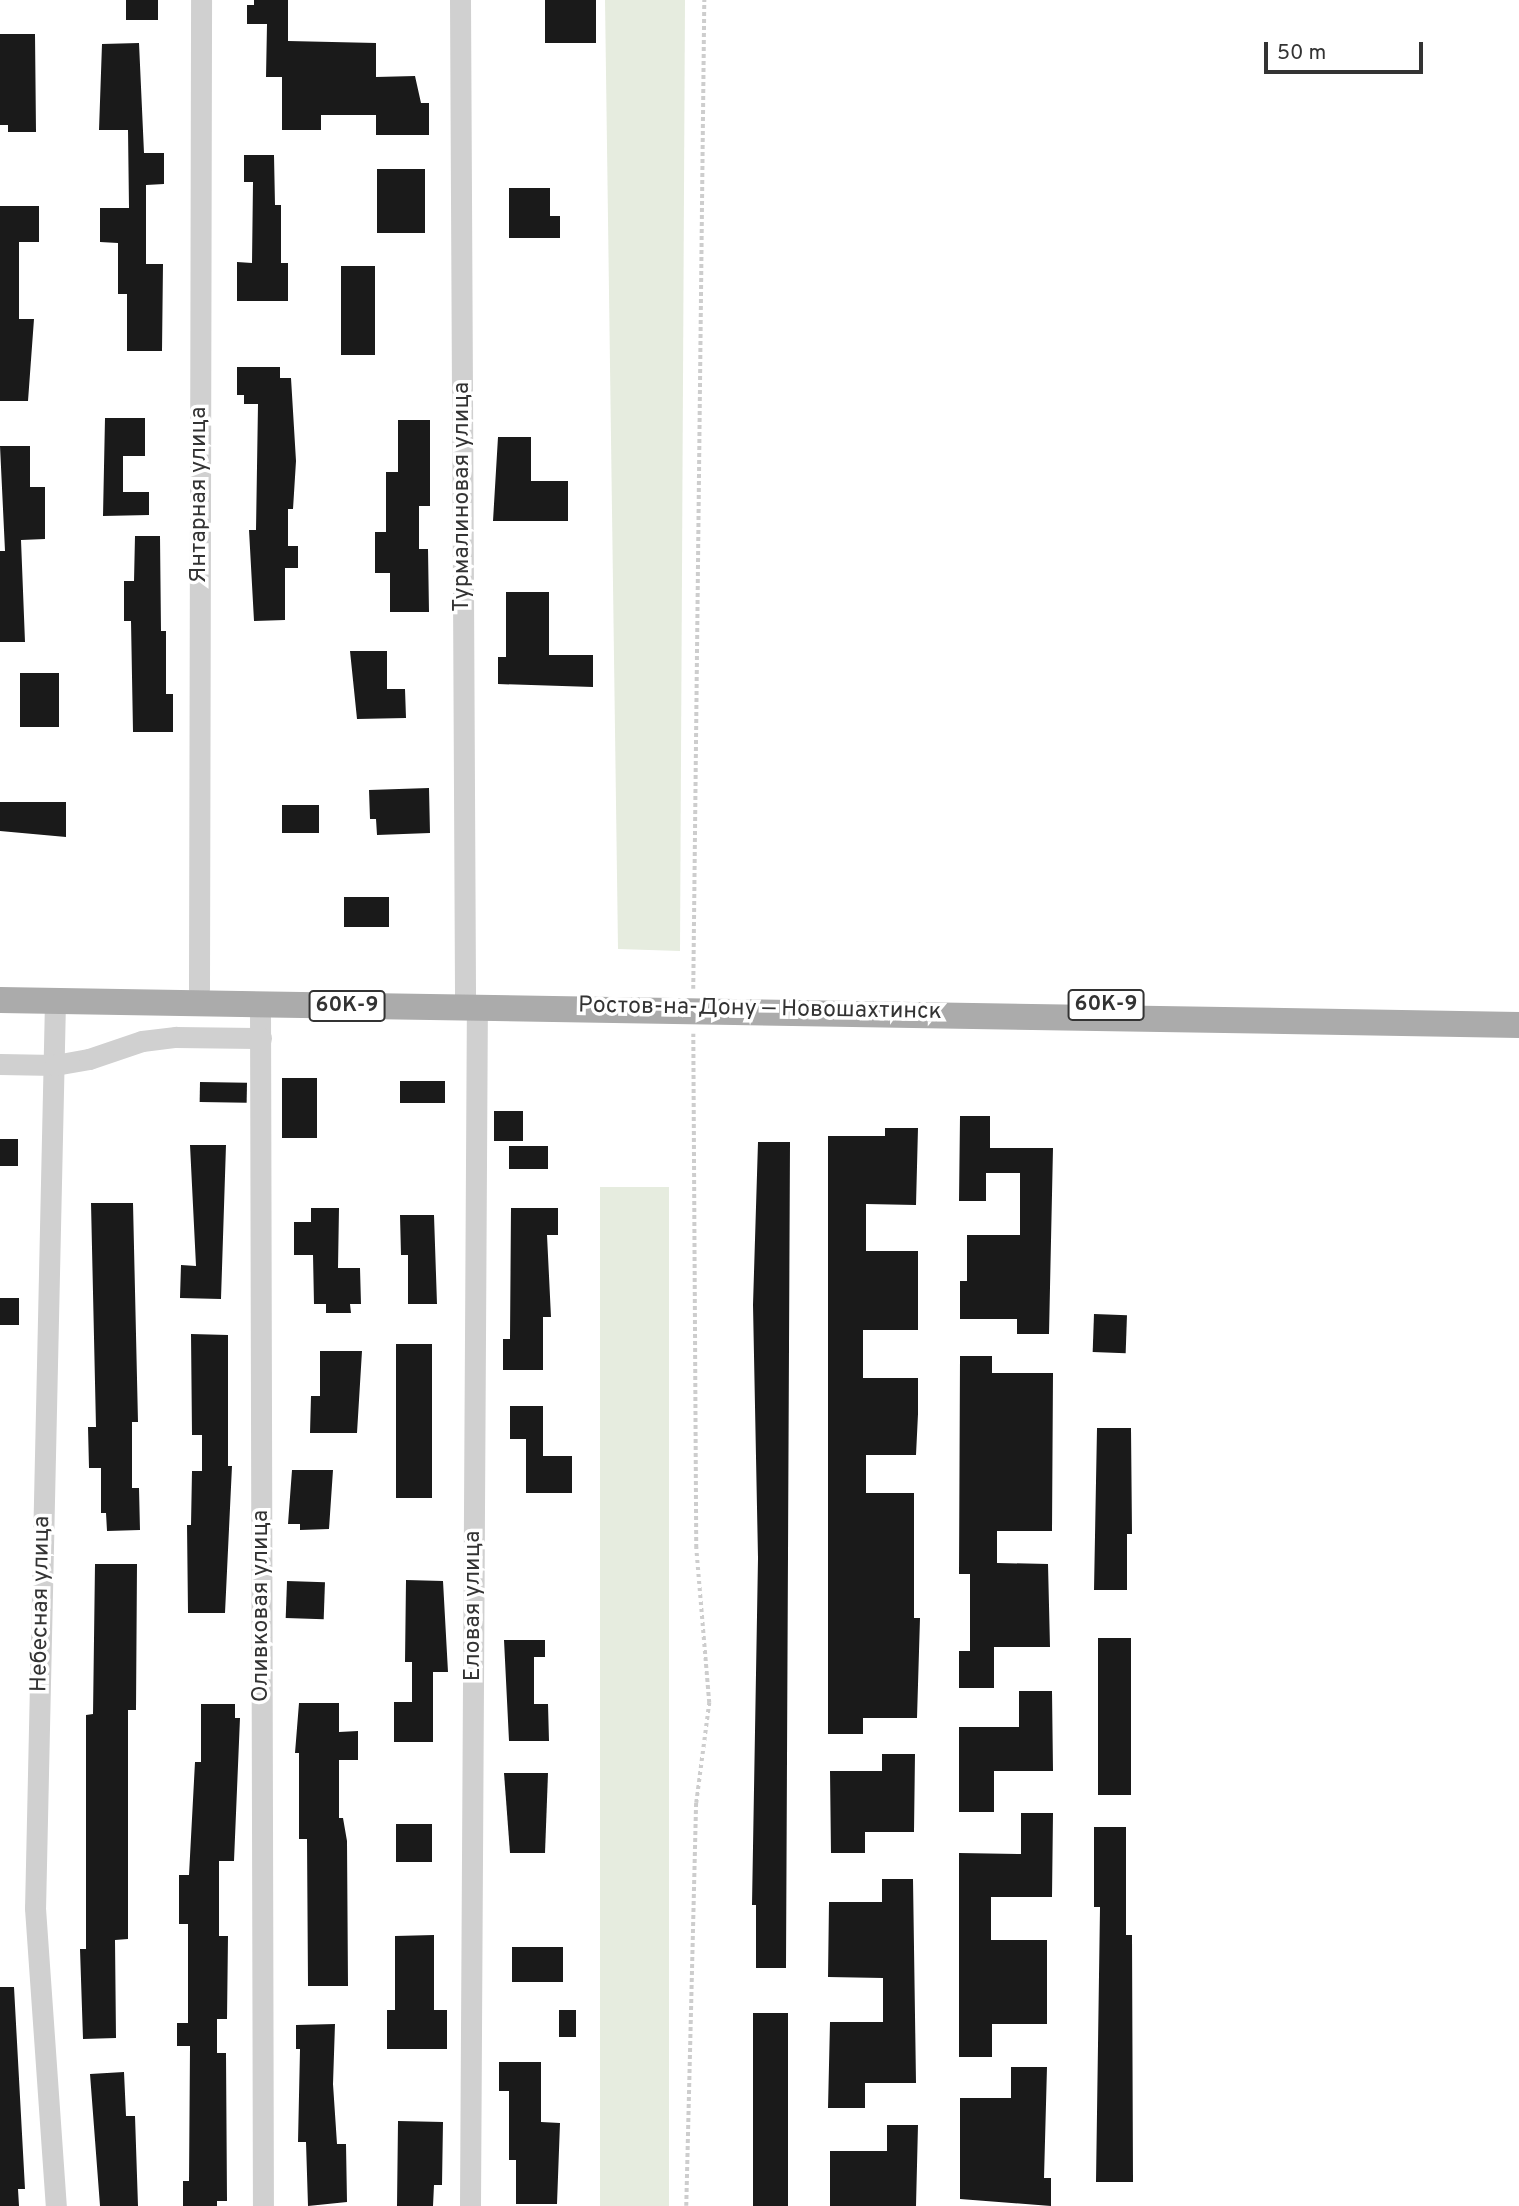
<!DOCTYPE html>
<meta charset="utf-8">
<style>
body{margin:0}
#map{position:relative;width:1519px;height:2206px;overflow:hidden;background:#fff;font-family:Overpass,sans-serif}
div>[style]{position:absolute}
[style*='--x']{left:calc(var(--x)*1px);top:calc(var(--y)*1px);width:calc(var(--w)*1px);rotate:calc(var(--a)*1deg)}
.green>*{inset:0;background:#e6ecdf;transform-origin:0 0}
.building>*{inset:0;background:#1a1a1a;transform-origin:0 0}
.path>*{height:3.5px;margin-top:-1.75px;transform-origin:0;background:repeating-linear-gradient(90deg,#cdcdcd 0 3.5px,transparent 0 7px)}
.minor>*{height:21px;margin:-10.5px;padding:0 10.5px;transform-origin:10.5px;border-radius:10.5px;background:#d0d0d0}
.major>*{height:26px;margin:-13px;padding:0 13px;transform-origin:13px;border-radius:13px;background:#ababab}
span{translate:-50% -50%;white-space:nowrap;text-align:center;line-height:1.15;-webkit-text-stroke:7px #fff;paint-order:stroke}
.shield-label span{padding:2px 5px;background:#fff;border:2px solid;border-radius:5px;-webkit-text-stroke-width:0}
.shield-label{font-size:21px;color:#333;font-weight:700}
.street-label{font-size:23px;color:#333}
.scale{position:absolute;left:1264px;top:42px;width:159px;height:32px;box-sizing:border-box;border:4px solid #333;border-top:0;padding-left:9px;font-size:21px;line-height:24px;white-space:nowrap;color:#333;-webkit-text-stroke:5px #fff;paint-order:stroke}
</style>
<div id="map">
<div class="green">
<i style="clip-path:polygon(605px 0,685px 0,680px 951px,618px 949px)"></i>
<i style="left:669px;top:1187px;width:1019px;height:69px;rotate:90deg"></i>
</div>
<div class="building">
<i style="left:126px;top:0;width:32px;height:20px"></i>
<i style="clip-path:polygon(254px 0,288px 0,288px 41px,376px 43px,376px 77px,415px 76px,421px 103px,429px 103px,429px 135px,376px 135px,376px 115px,321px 115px,321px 130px,282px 130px,282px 77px,266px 77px,267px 24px,247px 24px,247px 5px,254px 5px)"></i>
<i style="left:545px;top:0;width:51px;height:43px"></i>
<i style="clip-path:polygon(0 34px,35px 34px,36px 132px,8px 132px,8px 125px,0 125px)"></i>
<i style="clip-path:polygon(139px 43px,144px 153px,164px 153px,164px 184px,146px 185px,146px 264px,163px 264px,162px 351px,127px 351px,127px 294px,118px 294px,118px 243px,100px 242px,100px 208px,129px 208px,128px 130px,99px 130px,102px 44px)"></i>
<i style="clip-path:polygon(244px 155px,274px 155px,275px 205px,281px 205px,281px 263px,288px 263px,288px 301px,237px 301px,237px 262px,252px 263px,253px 182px,244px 182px)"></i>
<i style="left:425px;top:169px;width:64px;height:48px;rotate:90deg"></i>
<i style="clip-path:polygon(509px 188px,550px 188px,550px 216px,560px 216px,560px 238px,509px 238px)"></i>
<i style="clip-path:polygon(0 206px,39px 206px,39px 242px,19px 242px,19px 319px,34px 319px,28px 401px,0 401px)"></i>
<i style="left:341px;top:266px;width:34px;height:89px"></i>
<i style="clip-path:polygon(237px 367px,280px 367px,280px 378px,291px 378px,296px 461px,293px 509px,288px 509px,288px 546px,298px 546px,298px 568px,285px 568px,285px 620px,254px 621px,249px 530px,256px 530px,258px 404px,244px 404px,244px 395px,237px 395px)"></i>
<i style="clip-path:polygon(105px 418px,145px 418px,145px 456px,123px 456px,123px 492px,149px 492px,149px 515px,103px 516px)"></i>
<i style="clip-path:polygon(398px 420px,430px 420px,430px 506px,419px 506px,419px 549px,428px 549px,429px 612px,390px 612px,390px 573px,375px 573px,375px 532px,386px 532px,386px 472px,398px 472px)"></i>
<i style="clip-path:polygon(498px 437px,531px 437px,531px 481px,568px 481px,568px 521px,493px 521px)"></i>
<i style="clip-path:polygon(0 446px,30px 446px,30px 487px,45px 487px,45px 539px,21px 540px,25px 642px,0 642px,0 551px,5px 551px)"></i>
<i style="clip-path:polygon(135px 536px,160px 536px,161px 631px,166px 631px,166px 694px,173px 694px,173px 732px,133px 732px,131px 621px,124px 621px,124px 581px,134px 581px)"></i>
<i style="clip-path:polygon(506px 592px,549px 592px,549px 655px,593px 655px,593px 687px,498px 684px,498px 657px,506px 657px)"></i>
<i style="clip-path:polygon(350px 651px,387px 651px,387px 689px,405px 689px,406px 718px,357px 719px)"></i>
<i style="left:20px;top:673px;width:39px;height:54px"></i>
<i style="clip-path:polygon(429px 788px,430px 833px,377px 835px,376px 819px,370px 819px,369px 790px)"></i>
<i style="clip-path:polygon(0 802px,66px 802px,66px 837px,0 831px)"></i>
<i style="left:319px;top:805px;width:28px;height:37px;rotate:90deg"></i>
<i style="left:344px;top:897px;width:45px;height:30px"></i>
<i style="left:282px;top:1078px;width:35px;height:60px"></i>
<i style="left:445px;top:1081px;width:22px;height:45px;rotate:90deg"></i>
<i style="left:200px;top:1082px;width:47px;height:20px;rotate:1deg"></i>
<i style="left:494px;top:1111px;width:29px;height:30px"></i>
<i style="clip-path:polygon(960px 1116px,990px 1116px,990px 1148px,1053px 1148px,1049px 1334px,1017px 1334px,1017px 1319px,960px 1319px,960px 1281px,967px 1281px,967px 1235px,1020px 1235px,1020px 1173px,986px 1173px,986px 1201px,959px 1201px)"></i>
<i style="clip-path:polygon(885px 1128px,918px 1128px,916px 1205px,866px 1204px,866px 1251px,918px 1251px,918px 1330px,863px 1330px,863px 1378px,918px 1378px,918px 1414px,916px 1455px,866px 1455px,866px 1493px,914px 1493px,914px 1618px,920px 1618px,917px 1718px,863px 1718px,863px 1734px,828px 1734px,828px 1136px,885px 1136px)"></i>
<i style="left:0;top:1139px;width:18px;height:27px"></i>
<i style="clip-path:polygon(758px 1142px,790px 1142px,786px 1968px,756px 1968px,756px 1905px,752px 1905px,758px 1558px,753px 1305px)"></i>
<i style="clip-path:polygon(190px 1145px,226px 1145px,221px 1299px,180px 1298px,181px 1265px,196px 1266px)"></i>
<i style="left:548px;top:1146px;width:23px;height:39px;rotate:90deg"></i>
<i style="clip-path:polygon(91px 1203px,133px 1203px,138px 1422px,132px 1422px,132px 1488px,139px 1488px,140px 1530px,107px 1531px,106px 1513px,101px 1513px,101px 1468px,89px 1468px,88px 1427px,96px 1427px)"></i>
<i style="clip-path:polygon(311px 1208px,339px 1208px,338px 1268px,360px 1268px,361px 1304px,350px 1304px,351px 1313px,326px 1313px,326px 1304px,314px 1304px,313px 1255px,294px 1255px,294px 1222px,311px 1222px)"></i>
<i style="clip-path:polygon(511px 1208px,558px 1208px,558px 1235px,547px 1235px,551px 1317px,543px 1317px,543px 1370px,503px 1370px,503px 1339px,510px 1339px)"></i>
<i style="clip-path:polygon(400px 1215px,434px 1215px,437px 1304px,408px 1304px,408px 1255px,401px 1255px)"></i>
<i style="left:0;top:1298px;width:19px;height:27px"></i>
<i style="left:1094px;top:1314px;width:33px;height:38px;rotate:2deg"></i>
<i style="clip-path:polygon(191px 1334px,228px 1335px,228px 1466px,232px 1466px,225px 1613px,188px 1613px,187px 1525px,191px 1525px,192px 1471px,202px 1471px,202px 1435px,192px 1435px)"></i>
<i style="left:396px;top:1344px;width:36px;height:154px"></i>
<i style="clip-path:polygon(320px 1351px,362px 1351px,357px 1433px,310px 1433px,311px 1396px,320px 1396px)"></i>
<i style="clip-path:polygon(960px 1356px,992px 1356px,992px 1373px,1053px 1373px,1052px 1531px,997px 1531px,997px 1563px,1048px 1564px,1050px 1647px,994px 1647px,994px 1688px,959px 1688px,959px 1651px,970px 1651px,970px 1574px,959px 1574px)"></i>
<i style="clip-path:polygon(510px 1406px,543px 1406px,543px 1456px,572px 1456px,572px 1493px,526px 1493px,526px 1439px,510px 1439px)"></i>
<i style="clip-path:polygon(1097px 1428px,1131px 1428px,1132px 1534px,1127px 1534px,1127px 1590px,1094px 1590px)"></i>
<i style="clip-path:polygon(292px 1470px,333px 1470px,329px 1529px,300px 1530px,300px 1524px,288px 1524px)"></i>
<i style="clip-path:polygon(95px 1564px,137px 1564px,136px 1710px,128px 1710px,128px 1939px,115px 1940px,116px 2038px,83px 2039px,80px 1949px,86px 1949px,86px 1715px,93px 1714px)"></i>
<i style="clip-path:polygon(406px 1580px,443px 1581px,448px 1672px,433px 1672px,433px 1742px,394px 1742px,394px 1702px,412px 1702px,412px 1662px,405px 1662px)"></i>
<i style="left:287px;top:1581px;width:38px;height:37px;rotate:2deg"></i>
<i style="left:1098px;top:1638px;width:33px;height:157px"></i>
<i style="clip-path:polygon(504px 1640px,545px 1640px,545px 1657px,534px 1657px,534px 1704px,548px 1704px,549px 1741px,509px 1741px)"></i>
<i style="clip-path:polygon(1019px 1691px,1052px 1691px,1053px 1771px,994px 1771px,994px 1812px,959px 1812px,959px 1727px,1019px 1727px)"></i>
<i style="clip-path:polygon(299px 1703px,339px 1703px,339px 1732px,358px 1731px,358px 1760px,339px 1760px,339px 1818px,343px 1818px,347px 1841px,348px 1986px,308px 1986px,307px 1839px,299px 1839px,299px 1753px,295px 1753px)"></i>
<i style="clip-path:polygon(201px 1704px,235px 1704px,235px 1718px,240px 1718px,234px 1861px,219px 1861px,219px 1936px,228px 1936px,227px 2019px,217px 2019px,217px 2053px,226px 2053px,227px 2201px,217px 2201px,217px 2206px,183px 2206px,183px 2181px,189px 2181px,190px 2046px,177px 2046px,177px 2023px,188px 2023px,188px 1924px,179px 1924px,179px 1875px,189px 1875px,195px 1762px,201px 1762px)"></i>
<i style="clip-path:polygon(882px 1754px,915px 1754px,914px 1832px,865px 1832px,865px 1853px,831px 1853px,830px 1771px,882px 1771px)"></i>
<i style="clip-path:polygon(504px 1773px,548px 1773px,545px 1853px,510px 1853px)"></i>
<i style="clip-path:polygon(1021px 1813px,1053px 1813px,1052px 1897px,991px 1897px,991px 1940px,1047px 1940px,1047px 2024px,992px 2024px,992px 2057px,959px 2057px,959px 1853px,1021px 1854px)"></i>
<i style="left:396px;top:1824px;width:36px;height:38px"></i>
<i style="clip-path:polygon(1094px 1827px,1126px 1827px,1126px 1935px,1132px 1935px,1133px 2182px,1096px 2182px,1100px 1907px,1094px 1907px)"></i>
<i style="clip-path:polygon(882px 1879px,913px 1879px,916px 2083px,865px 2083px,865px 2108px,828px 2108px,830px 2022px,883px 2022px,883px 1978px,828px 1977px,829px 1902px,882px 1902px)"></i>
<i style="clip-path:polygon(434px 1935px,434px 2010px,447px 2010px,447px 2049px,387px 2049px,387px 2010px,395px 2010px,395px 1936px)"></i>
<i style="left:512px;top:1947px;width:51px;height:35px"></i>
<i style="clip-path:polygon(0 1987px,14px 1987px,25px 2189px,18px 2189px,19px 2206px,0 2206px)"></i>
<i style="left:559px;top:2010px;width:17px;height:27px"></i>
<i style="left:753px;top:2013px;width:35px;height:193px"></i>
<i style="clip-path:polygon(335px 2024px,333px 2084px,337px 2144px,346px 2144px,347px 2202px,308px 2206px,306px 2142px,298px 2142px,300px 2049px,296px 2049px,296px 2025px)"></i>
<i style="clip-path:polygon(499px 2062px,541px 2062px,541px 2122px,560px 2123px,557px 2204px,516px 2204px,516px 2160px,509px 2160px,509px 2091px,499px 2091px)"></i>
<i style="clip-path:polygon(1011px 2067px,1047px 2067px,1044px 2178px,1051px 2178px,1051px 2206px,960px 2199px,960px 2098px,1011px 2098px)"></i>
<i style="clip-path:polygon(124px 2072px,126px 2116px,135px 2116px,138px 2206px,100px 2206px,90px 2074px)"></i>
<i style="clip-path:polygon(398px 2121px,443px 2122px,442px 2185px,434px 2185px,433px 2206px,397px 2206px)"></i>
<i style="clip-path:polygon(887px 2125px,918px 2125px,916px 2206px,830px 2206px,830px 2151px,887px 2151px)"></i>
</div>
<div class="path">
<i style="--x:693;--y:989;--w:989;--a:-89.36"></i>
<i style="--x:686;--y:2206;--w:403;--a:-88.6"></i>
<i style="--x:696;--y:1803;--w:101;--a:-82.6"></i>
<i style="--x:709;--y:1703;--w:156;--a:-94.8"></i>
<i style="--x:696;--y:1548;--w:514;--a:-90.33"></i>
</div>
<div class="minor">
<i style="--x:460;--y:0;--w:995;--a:89.71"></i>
<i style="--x:199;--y:989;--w:989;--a:-89.88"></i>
<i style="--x:55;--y:1001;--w:907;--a:91.26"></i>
<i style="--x:35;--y:1908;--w:299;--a:86"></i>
<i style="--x:260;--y:1005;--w:1201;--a:89.86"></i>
<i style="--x:0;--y:1064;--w:55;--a:1"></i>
<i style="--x:55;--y:1065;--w:35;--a:-10"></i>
<i style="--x:89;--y:1059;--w:56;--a:-18.8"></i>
<i style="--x:142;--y:1041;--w:34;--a:-7"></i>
<i style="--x:176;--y:1037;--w:85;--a:0.7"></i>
<i style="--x:470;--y:2206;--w:1200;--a:-89.67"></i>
</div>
<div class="major">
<i style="--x:0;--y:1000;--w:1519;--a:0.94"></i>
</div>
<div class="shield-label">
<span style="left:1106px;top:1005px">60К-9</span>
<span style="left:347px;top:1006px">60К-9</span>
</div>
<div class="street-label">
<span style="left:200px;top:495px;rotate:-90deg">Янтарная улица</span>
<span style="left:463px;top:497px;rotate:-90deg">Турмалиновая улица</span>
<span style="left:760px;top:1010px;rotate:1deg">Ростов-на-Дону — Новошахтинск</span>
<span style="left:42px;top:1604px;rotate:-89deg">Небесная улица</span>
<span style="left:262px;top:1606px;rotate:-90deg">Оливковая улица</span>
<span style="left:474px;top:1606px;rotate:-90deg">Еловая улица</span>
</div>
<div class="scale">50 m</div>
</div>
